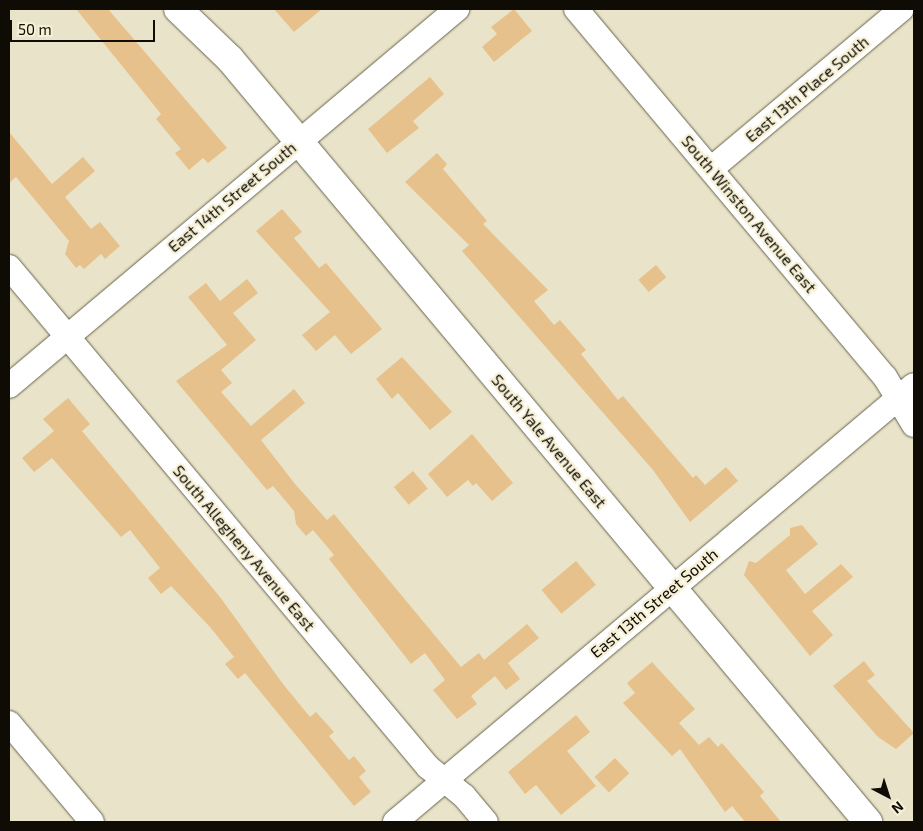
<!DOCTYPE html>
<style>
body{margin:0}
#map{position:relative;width:923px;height:831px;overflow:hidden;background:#e9e3c9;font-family:"Exo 2",sans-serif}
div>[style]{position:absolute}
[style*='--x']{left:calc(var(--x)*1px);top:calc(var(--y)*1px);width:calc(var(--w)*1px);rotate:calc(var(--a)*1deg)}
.building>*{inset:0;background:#e7c18b;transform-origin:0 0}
.roads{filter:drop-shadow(0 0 1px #68634c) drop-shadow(0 0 1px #68634c)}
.minor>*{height:24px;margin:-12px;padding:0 12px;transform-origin:12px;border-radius:12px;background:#fff}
.secondary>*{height:28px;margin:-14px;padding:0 14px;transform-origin:14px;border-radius:14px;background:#fff}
span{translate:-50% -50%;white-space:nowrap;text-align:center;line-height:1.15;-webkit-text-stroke:4.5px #f6f0d6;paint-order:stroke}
.street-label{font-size:16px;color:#0e0c05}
.frame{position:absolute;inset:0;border:10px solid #0e0c05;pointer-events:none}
.north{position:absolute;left:863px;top:771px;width:50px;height:50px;-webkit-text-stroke:4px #f6f0d6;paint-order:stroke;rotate:140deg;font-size:14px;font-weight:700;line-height:20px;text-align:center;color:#0e0c05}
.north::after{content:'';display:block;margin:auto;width:18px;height:22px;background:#0e0c05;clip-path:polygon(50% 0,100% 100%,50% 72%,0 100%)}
.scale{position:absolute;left:10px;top:20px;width:145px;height:22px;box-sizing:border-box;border:2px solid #0e0c05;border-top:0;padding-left:6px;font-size:15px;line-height:18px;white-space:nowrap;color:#0e0c05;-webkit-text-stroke:4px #f6f0d6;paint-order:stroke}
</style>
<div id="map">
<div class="building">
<i style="clip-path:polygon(76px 9px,108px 9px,227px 148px,208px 163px,203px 158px,189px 170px,175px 153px,181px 149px,156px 119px,161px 114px)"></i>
<i style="clip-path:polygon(274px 9px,322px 9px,294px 32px)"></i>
<i style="clip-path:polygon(514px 9px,532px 31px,494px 62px,482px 47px,497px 34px,491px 27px)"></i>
<i style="clip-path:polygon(430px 77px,444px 94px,413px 121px,419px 128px,387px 153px,368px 129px)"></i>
<i style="clip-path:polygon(9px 132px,52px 184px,83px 157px,95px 171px,65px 197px,91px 229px,100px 222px,120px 246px,105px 259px,101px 254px,84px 269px,80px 265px,76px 268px,65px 254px,69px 241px,16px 177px,9px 183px)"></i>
<i style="clip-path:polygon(437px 153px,447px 164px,443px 169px,487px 221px,483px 224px,548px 290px,534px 301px,554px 325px,560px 320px,586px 350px,581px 354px,618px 400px,623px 396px,693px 478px,696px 475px,705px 485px,726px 467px,738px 481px,690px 522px,653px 470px,462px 251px,469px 245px,405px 182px)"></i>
<i style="clip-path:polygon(282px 209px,302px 232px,294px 238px,319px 268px,326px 263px,382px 329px,351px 354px,335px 335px,316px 351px,302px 335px,330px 312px,256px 231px)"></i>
<i style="left:656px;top:265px;width:16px;height:23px;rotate:50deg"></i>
<i style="clip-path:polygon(247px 279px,258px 293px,233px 313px,256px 340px,221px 370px,232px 383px,221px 392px,251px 426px,294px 389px,305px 403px,261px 440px,295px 484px,327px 520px,334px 514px,461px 667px,479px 653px,484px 660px,527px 624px,539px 638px,508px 663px,520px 679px,506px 690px,495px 676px,471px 696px,477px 704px,457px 719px,433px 690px,445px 680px,425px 653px,411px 664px,329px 559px,334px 555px,313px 530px,306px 536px,296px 524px,294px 511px,273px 486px,267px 490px,176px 381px,227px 345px,188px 297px,206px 283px,220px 301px)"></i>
<i style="clip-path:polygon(402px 357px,452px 412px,430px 430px,398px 393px,392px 399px,376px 379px)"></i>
<i style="clip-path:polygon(68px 398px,90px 424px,82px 431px,220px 597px,283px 684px,310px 717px,316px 712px,334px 732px,329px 736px,349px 760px,354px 756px,366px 771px,359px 777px,371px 792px,354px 806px,245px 673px,238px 679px,225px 664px,234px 657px,210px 627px,171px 586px,161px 594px,148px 578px,160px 568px,130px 530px,121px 537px,52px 458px,34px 472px,22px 458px,54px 431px,43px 419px)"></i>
<i style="clip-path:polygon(472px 434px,513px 483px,492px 501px,476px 483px,473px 486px,468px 480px,447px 497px,428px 474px)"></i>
<i style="left:413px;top:471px;width:23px;height:25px;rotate:50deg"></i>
<i style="clip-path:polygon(802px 525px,818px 544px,786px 570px,805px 594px,841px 564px,853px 577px,812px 611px,833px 635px,810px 656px,744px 575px,749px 561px,756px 563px,790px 535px,790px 528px)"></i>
<i style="left:576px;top:561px;width:31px;height:45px;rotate:50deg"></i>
<i style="clip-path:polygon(864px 661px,875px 675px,867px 681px,914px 733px,896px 749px,878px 737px,833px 686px)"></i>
<i style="clip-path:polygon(652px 662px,695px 709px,679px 723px,699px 745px,709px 737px,718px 747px,722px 743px,764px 792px,760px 796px,781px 822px,745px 822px,732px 806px,725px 812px,680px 749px,672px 756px,623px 703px,635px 693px,627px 683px)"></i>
<i style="clip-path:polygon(576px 715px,590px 732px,567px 751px,596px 786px,561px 815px,536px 785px,525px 794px,508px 772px)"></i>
<i style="left:615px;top:758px;width:21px;height:28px;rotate:47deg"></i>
</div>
<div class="roads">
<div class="minor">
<i style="--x:576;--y:9;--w:481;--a:50"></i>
<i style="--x:885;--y:377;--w:56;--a:58.9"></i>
<i style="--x:711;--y:169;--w:249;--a:-40"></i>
<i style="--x:9;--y:267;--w:652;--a:50.04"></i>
<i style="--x:428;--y:767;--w:46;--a:38.9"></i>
<i style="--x:464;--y:796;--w:34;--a:50"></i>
<i style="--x:9;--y:386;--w:586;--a:-40.08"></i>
<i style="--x:9;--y:723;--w:129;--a:50"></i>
<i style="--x:395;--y:822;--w:678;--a:-40.1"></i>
</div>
<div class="secondary">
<i style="--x:178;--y:9;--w:72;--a:43.9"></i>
<i style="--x:230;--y:59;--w:995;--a:50.1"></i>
</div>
</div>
<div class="street-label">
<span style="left:807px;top:89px;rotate:-40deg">East 13th Place South</span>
<span style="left:232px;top:197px;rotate:-40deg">East 14th Street South</span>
<span style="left:749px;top:214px;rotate:50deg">South Winston Avenue East</span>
<span style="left:549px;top:441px;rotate:50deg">South Yale Avenue East</span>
<span style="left:244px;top:548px;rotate:50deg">South Allegheny Avenue East</span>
<span style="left:654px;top:603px;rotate:-40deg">East 13th Street South</span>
</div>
<div class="frame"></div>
<div class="north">N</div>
<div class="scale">50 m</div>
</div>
